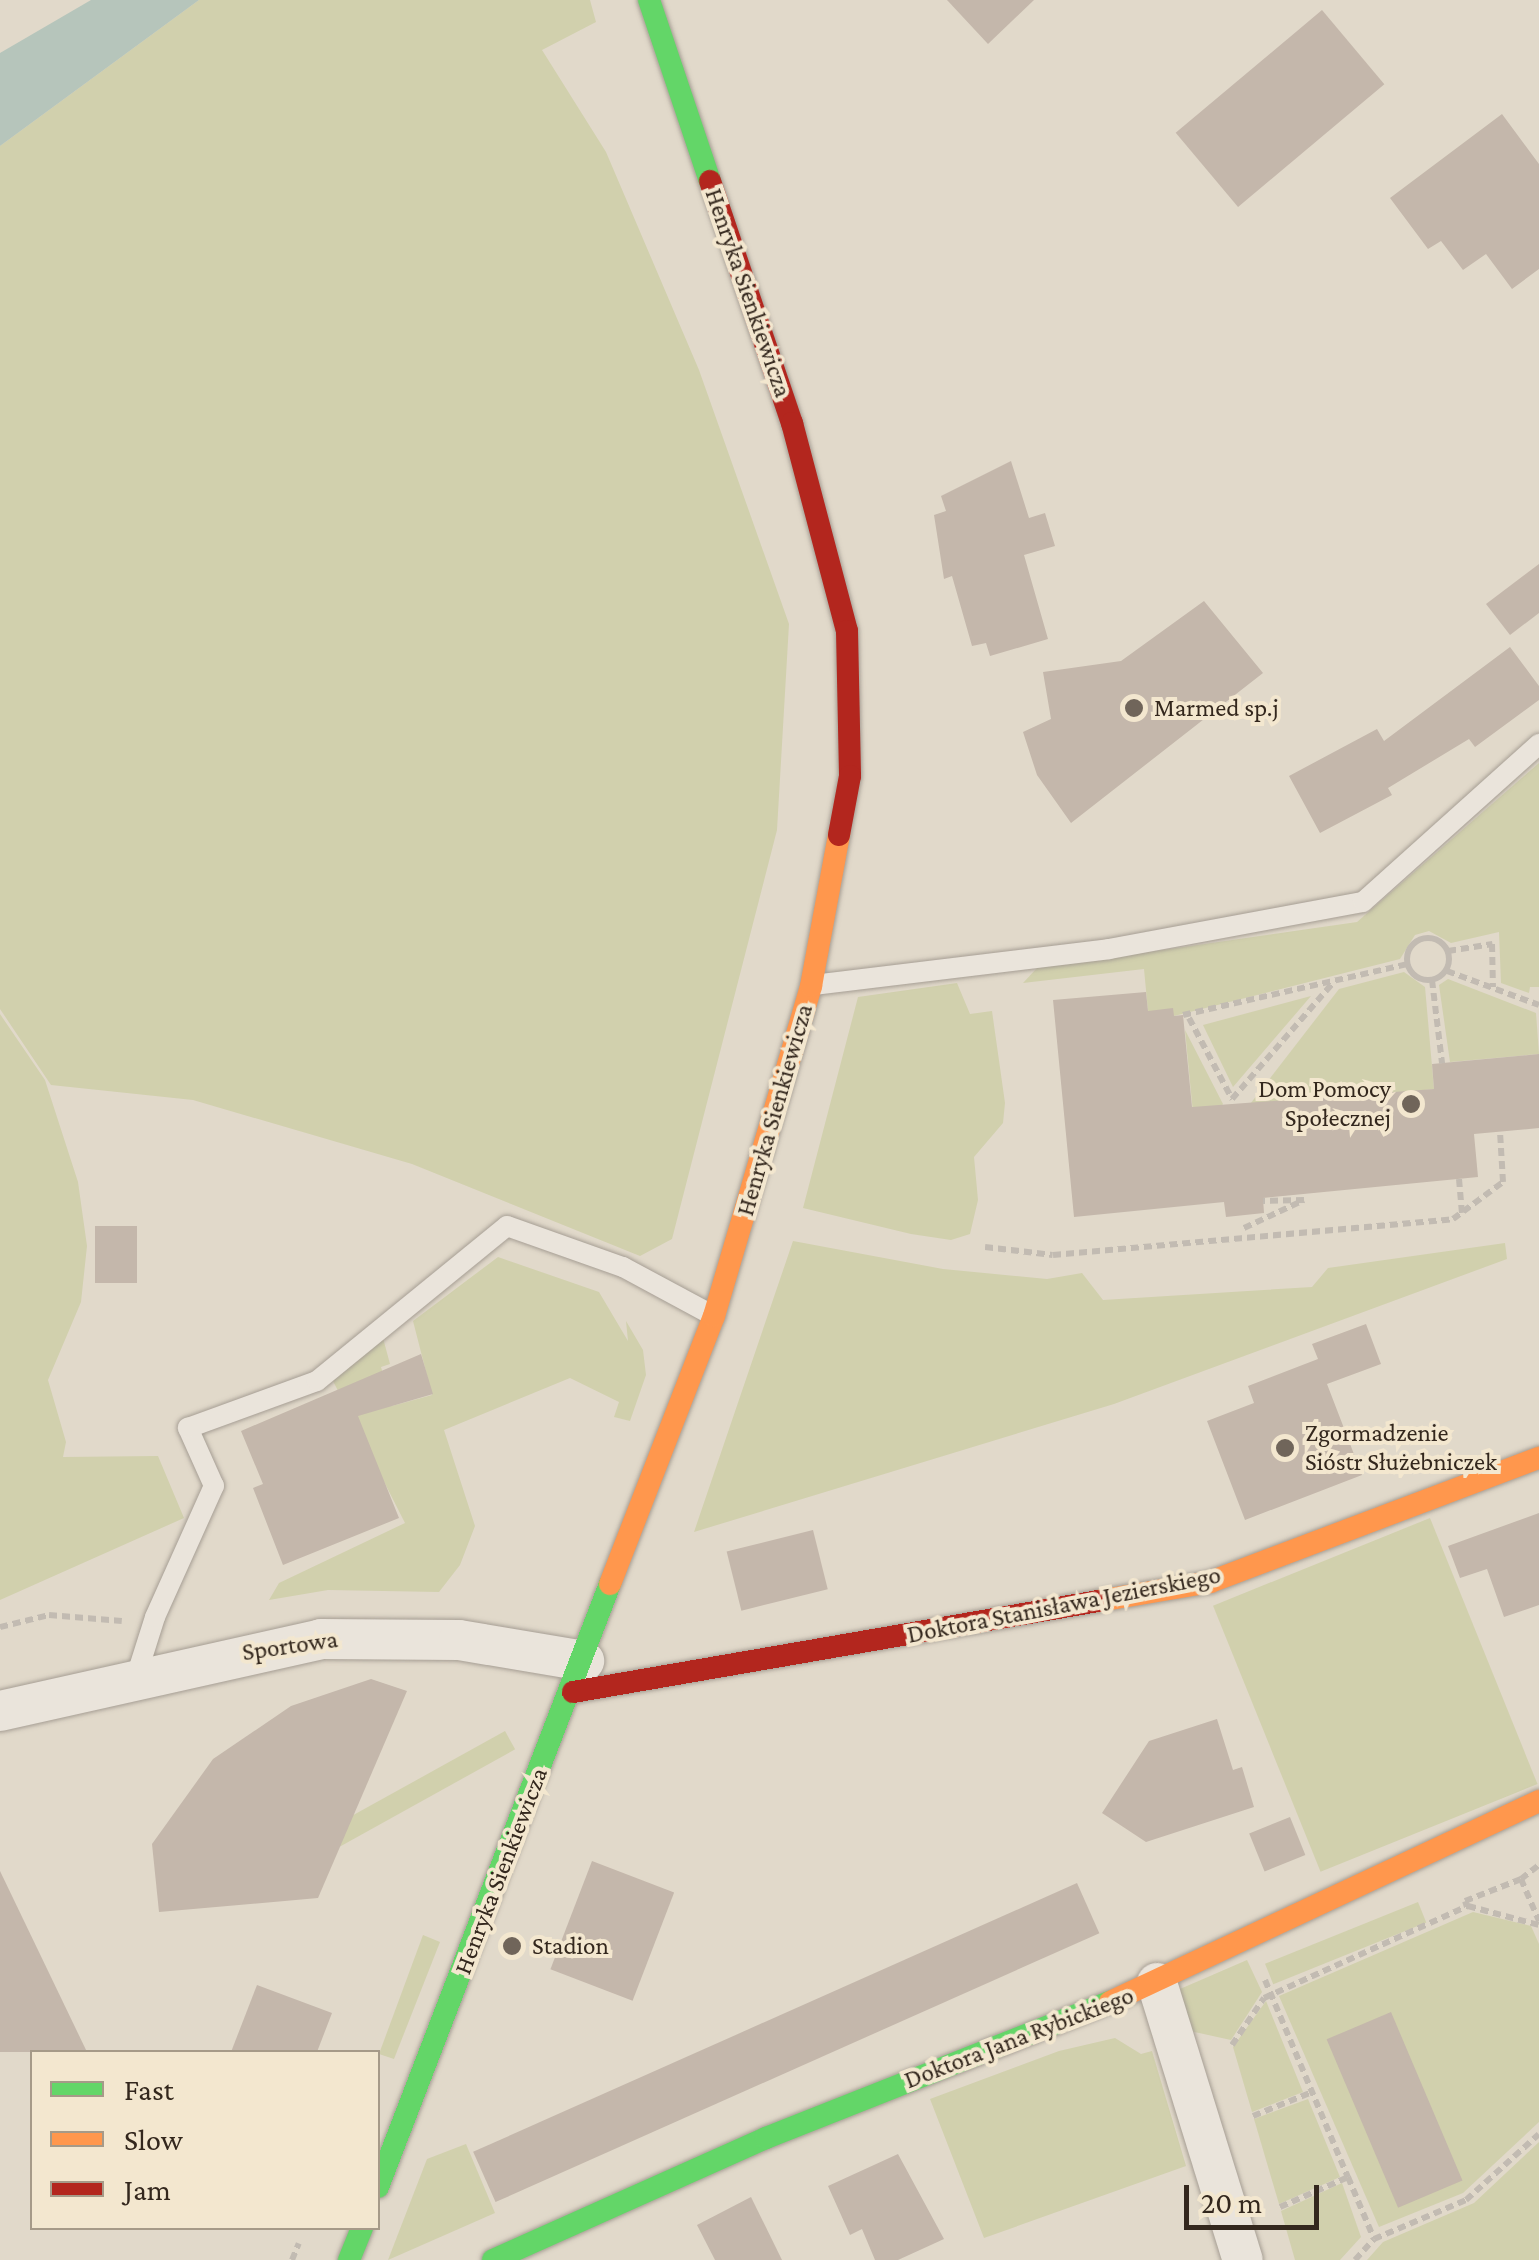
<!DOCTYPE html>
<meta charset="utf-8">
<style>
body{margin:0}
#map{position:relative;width:1539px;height:2260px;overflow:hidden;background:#e1d9ca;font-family:"Crimson Pro",serif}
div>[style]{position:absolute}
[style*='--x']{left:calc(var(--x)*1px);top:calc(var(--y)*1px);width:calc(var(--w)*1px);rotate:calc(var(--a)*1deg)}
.green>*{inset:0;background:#d1d0ad;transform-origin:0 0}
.water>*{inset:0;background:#b6c5bb}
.building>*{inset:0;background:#c4b7ab;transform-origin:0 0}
.path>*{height:6px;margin-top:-3px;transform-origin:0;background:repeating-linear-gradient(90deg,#c2bbb2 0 8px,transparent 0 13px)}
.path>.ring{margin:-3px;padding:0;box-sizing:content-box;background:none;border:6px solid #c2bbb2;border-radius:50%}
.roads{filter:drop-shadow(0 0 2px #a69e94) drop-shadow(0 0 2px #a69e94)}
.lane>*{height:20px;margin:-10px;padding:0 10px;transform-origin:10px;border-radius:10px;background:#eae4db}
.street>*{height:40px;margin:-20px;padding:0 20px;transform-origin:20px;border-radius:20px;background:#eae4db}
.fast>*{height:22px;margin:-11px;padding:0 11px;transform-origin:11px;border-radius:11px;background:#63d668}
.slow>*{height:22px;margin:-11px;padding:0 11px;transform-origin:11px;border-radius:11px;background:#ff974d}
.jam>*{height:22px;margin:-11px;padding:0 11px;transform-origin:11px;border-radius:11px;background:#b3261e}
.dots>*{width:28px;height:28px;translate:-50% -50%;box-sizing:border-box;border:5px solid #f3e7cf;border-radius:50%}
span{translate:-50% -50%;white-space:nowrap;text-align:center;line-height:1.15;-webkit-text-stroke:8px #f3e7cf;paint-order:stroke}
.street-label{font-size:25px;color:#33271d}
.poi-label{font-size:25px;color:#33271d}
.left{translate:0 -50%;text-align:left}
.right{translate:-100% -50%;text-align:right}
.legend{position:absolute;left:30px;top:2050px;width:350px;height:180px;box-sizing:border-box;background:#f3e7cf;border:2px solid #a69a88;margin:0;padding:12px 18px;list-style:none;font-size:30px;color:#33271d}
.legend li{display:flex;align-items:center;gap:20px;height:50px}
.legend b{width:50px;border:2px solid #a69a88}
.scale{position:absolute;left:1184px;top:2185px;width:135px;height:45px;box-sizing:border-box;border:5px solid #33271d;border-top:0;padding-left:12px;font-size:30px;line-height:35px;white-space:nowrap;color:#33271d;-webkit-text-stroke:8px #f3e7cf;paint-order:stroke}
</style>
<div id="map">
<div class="green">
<i style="clip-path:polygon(199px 0,590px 0,596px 22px,542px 50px,606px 152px,699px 370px,789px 624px,777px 830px,672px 1239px,640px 1256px,412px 1164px,193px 1100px,51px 1085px,0 1009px,0 146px)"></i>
<i style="clip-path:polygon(1539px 763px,1539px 987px,1530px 987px,1529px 993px,1501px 983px,1499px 932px,1451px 943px,1429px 931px,1415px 935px,1400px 959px,1174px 1016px,1148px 1011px,1144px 969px,1023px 983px,1037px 968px,1357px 922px)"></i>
<i style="clip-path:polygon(1404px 972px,1425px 987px,1434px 1089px,1247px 1108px,1339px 989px)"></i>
<i style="clip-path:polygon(1448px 979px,1536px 1013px,1539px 1054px,1450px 1062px,1439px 985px)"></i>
<i style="clip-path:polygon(957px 983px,970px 1014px,992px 1011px,1005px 1103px,1003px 1123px,974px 1157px,978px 1200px,970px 1234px,951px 1240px,911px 1234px,803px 1208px,858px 997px)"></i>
<i style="clip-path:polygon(1311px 996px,1233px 1087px,1203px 1025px)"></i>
<i style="clip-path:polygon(0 1014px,45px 1080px,78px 1182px,87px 1246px,81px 1302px,48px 1380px,66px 1442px,63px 1457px,158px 1456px,184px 1518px,0 1600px)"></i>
<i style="clip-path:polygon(1185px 1030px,1223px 1104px,1218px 1110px,1193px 1113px)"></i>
<i style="clip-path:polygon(793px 1241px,943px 1269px,1047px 1279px,1082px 1273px,1103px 1300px,1312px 1287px,1328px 1268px,1505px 1243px,1507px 1259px,1114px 1404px,694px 1532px)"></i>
<i style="clip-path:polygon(498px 1257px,599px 1292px,628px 1341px,626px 1321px,643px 1350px,646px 1375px,630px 1421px,614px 1417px,619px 1402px,570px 1378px,444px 1430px,475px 1526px,460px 1565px,439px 1592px,328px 1590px,269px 1600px,279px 1583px,405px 1523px,333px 1381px,383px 1338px,390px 1364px,381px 1367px,392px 1406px,432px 1395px,413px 1321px)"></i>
<i style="left:1430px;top:1518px;width:287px;height:234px;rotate:68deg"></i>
<i style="left:505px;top:1731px;width:21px;height:212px;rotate:61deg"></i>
<i style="left:1418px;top:1902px;width:22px;height:165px;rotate:68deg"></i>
<i style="clip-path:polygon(1473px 1912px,1531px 1926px,1539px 1944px,1539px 2122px,1463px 2193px,1379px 2227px,1279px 1996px)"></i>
<i style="clip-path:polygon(423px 1935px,440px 1942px,394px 2059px,379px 2054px)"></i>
<i style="clip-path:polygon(1247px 1960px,1262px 1992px,1231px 2040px,1190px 2031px,1180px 1989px)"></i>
<i style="clip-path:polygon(1266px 2001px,1303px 2092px,1252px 2112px,1233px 2047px)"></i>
<i style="clip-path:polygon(1115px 2038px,1141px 2054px,1152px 2051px,1186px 2166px,984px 2238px,930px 2099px,1059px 2051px)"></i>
<i style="clip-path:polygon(1308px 2099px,1340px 2177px,1279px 2204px,1254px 2119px)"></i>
<i style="clip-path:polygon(1539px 2142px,1539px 2260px,1367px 2260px,1383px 2242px,1474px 2203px)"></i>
<i style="clip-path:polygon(466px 2144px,495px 2213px,388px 2260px,427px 2159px)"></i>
<i style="clip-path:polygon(1342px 2183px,1361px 2237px,1340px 2260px,1295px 2260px,1281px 2211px)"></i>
</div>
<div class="water">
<i style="clip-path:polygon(91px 0,199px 0,0 146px,0 53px)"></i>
</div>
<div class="building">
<i style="clip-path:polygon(947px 0,1034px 0,988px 44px)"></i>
<i style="left:1322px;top:10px;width:97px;height:191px;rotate:50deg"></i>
<i style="clip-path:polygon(1502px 114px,1539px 164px,1539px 269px,1512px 289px,1486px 254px,1463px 270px,1441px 241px,1428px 249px,1390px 198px)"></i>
<i style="clip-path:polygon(1011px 461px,1029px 518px,1045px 513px,1055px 546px,1024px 555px,1048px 639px,990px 656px,986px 643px,972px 646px,952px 576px,944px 579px,934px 515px,946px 511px,941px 496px)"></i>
<i style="clip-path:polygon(1539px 564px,1539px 613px,1510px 635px,1486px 604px)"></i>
<i style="clip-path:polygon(1204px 601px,1263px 673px,1071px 823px,1037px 775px,1023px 732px,1051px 719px,1043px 672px,1121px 661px)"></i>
<i style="clip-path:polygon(1510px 647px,1539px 686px,1539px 700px,1475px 747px,1469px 739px,1388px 788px,1392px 795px,1320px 833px,1289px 776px,1377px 729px,1384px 741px)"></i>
<i style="clip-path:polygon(1146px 992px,1148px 1011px,1173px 1008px,1174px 1016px,1183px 1015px,1192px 1107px,1434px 1089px,1432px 1064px,1539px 1054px,1539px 1128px,1474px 1134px,1478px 1177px,1263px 1198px,1264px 1213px,1226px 1217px,1224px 1202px,1074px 1217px,1053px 1000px)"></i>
<i style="left:137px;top:1226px;width:57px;height:42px;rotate:90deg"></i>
<i style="clip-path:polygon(1366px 1324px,1381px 1364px,1327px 1384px,1362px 1475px,1245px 1520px,1207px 1421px,1254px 1403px,1248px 1386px,1318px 1359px,1312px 1344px)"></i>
<i style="clip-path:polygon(421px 1354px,433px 1394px,358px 1416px,399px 1518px,283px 1565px,253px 1488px,263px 1484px,241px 1431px)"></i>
<i style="clip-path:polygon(1539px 1513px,1539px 1605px,1504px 1617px,1487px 1569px,1460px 1578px,1448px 1546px)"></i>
<i style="left:813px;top:1530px;width:61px;height:89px;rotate:76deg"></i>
<i style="clip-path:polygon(371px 1679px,407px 1691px,318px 1898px,159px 1912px,152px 1844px,213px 1759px,291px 1706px)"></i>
<i style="clip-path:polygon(1217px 1719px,1233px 1770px,1242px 1767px,1254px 1807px,1146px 1842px,1102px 1813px,1149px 1741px)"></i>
<i style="left:1290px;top:1817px;width:41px;height:44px;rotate:68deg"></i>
<i style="left:592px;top:1861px;width:88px;height:116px;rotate:21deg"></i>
<i style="clip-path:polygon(0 1871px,87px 2052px,0 2052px)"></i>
<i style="left:1077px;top:1883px;width:55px;height:661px;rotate:66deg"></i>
<i style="clip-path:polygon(257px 1985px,332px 2013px,317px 2052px,231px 2052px)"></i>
<i style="left:1391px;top:2012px;width:183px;height:70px;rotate:67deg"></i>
<i style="clip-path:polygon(898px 2154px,944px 2239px,898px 2260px,875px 2260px,862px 2229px,850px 2235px,828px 2186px)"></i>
<i style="clip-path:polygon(751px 2197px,782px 2260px,715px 2260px,697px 2225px)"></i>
</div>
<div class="path">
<i class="ring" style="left:1407px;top:938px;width:36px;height:36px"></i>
<i style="--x:1448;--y:951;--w:45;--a:-9"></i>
<i style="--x:1492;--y:944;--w:43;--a:88.7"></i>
<i style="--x:1447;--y:971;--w:98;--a:20.3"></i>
<i style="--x:1432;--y:980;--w:84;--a:83.1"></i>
<i style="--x:1183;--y:1015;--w:231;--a:-12.8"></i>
<i style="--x:1189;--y:1018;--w:92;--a:62"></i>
<i style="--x:1232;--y:1099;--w:154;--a:-49"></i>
<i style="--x:1459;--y:1179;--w:34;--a:85"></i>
<i style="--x:1244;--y:1228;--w:66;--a:-25"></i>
<i style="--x:1304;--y:1200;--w:41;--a:178.6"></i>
<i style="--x:985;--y:1247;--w:68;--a:6.7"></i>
<i style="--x:1053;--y:1255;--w:402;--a:-5.1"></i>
<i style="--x:1453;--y:1219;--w:62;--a:-36.5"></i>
<i style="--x:1503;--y:1182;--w:50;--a:-93.4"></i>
<i style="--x:0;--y:1627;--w:50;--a:-13.8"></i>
<i style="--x:49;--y:1615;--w:73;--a:4.7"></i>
<i style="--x:1521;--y:1879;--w:23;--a:-38"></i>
<i style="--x:1467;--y:1907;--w:6;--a:-108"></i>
<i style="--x:1465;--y:1901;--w:60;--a:-21.4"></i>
<i style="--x:1521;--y:1879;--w:46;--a:66.8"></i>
<i style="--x:1265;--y:1980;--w:214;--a:67.2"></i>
<i style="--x:1232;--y:2045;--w:57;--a:-55.8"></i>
<i style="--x:1264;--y:1998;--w:224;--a:-24.3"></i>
<i style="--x:1468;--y:1906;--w:73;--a:15"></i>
<i style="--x:1253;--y:2116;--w:64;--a:-22.1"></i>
<i style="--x:1280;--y:2207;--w:74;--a:-23.8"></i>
<i style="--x:1348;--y:2177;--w:67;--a:67.2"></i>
<i style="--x:292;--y:2260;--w:18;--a:-68"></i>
<i style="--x:1355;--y:2260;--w:28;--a:-48"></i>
<i style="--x:1374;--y:2239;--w:100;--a:-23"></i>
<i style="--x:1466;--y:2200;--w:98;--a:-42.1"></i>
</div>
<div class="roads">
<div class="lane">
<i style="--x:813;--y:985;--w:298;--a:-6.9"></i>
<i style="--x:1109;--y:949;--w:258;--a:-10.5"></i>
<i style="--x:1363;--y:902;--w:237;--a:-41.9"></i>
<i style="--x:136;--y:1677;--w:63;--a:-72.4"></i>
<i style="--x:155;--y:1617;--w:144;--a:-65.8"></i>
<i style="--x:214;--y:1486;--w:64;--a:-114.1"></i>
<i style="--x:188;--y:1428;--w:137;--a:-20"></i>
<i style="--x:317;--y:1381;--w:245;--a:-39.2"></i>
<i style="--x:507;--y:1226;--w:123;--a:19.5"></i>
<i style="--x:623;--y:1267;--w:101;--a:28.3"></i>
</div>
<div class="street">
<i style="--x:0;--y:1711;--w:329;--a:-12.6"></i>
<i style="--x:321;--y:1639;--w:138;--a:0.4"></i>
<i style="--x:459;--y:1640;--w:127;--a:9.5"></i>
<i style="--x:1157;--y:1983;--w:290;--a:72.8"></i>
</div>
<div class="fast">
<i style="--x:649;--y:0;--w:191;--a:71.4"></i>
<i style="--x:378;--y:2187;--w:646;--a:-68.96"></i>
<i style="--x:349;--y:2260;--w:35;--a:-68"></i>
<i style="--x:493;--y:2260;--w:299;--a:-24.1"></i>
<i style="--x:766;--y:2138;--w:370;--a:-21.6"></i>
</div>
<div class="slow">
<i style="--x:610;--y:1584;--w:287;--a:-68.8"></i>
<i style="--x:714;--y:1316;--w:344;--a:-73.6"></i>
<i style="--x:811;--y:986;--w:154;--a:-79.5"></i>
<i style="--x:1098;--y:1601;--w:114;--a:-9.6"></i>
<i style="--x:1210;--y:1582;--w:352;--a:-20.7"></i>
<i style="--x:1110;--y:2002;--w:474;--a:-25.1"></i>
</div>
<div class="jam">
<i style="--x:710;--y:181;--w:256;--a:71.3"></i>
<i style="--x:792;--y:423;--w:215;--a:75.2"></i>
<i style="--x:847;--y:631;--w:145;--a:88.8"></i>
<i style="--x:850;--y:776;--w:60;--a:100.6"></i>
<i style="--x:573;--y:1692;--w:533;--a:-9.83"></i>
</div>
</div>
<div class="dots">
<i style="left:1134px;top:708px;background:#70655a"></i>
<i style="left:1411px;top:1104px;background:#70655a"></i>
<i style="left:1285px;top:1448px;background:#70655a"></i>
<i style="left:512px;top:1946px;background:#70655a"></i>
</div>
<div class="street-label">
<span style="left:748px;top:293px;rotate:71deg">Henryka Sienkiewicza</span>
<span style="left:775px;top:1110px;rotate:-74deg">Henryka Sienkiewicza</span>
<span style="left:1064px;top:1605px;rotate:-11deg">Doktora Stanisława Jezierskiego</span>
<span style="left:290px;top:1646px;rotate:-8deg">Sportowa</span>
<span style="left:501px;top:1871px;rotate:-69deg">Henryka Sienkiewicza</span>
<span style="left:1019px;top:2038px;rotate:-21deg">Doktora Jana Rybickiego</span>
</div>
<div class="poi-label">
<span class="left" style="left:1154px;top:708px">Marmed sp.j</span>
<span class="right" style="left:1391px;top:1104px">Dom Pomocy<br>Społecznej</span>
<span class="left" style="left:1305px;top:1448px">Zgormadzenie<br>Sióstr Służebniczek</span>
<span class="left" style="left:532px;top:1946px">Stadion</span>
</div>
<ul class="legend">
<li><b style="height:12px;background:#63d668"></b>Fast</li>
<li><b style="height:12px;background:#ff974d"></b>Slow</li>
<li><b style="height:12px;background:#b3261e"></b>Jam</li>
</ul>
<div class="scale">20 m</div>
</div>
